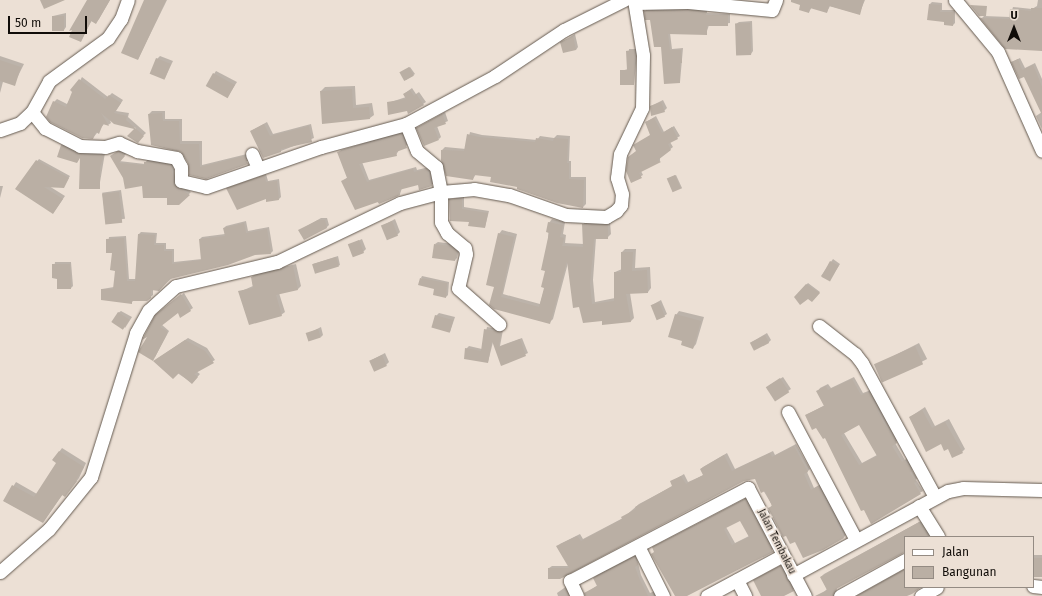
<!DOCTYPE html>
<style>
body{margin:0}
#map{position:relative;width:1042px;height:596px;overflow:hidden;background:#ece0d5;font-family:"Fira Sans",sans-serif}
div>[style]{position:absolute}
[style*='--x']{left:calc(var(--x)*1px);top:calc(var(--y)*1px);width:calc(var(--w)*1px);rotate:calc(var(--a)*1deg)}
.shadow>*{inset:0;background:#0003;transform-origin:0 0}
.building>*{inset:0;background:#baafa4;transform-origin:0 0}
.roads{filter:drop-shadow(0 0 1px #645a50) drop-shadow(0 0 1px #645a50)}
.minor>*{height:13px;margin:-6.5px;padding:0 6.5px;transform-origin:6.5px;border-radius:6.5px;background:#fff}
span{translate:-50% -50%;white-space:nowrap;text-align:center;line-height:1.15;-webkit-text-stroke:3.5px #ece0d5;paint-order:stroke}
.street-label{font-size:10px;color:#100c08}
.legend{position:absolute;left:904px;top:536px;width:130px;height:52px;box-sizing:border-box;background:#ece0d5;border:1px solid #948b83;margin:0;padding:5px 7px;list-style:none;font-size:12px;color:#100c08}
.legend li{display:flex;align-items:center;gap:8px;height:20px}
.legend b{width:20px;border:1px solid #948b83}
.north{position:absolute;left:994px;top:8px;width:40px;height:40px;-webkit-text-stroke:3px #ece0d5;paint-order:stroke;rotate:0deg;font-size:11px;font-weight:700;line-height:16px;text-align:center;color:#100c08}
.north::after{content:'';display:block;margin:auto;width:14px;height:18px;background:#100c08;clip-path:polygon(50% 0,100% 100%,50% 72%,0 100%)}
.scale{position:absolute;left:8px;top:16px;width:79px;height:18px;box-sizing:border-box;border:2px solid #100c08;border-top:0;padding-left:5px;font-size:12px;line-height:14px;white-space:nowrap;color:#100c08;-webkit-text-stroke:3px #ece0d5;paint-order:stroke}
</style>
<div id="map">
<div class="shadow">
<i style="clip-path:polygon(89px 0,110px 0,99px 19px,96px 22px,92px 20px,81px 41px)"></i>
<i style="clip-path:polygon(146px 0,167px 0,138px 59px)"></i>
<i style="clip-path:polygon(803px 0,865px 0,859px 14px,830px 6px,827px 12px,812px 7px,809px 12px)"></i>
<i style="clip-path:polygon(1038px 0,1042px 0,1042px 51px,982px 18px,984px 16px,1010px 17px,1013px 7px,1032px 9px,1037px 6px)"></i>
<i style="clip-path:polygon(932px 2px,942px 3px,942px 10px,955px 10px,955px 23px,953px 25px,945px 21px,930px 4px)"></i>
<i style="clip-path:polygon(647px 9px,694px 9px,707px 10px,707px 13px,730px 14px,730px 23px,709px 25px,706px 34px,670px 33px,672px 49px,683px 48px,680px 82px,651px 19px,645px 11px)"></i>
<i style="clip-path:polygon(66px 13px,66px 27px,64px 30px,53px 16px)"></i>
<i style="clip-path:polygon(752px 21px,753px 51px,751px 54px,736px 24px,739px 22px)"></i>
<i style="clip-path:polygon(575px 34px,578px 47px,576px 50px,562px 42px)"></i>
<i style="clip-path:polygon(629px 49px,636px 49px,637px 53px,634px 84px,621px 71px,628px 69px)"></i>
<i style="clip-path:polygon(0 56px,24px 64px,17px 78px,0 73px)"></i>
<i style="clip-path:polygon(160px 56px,173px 61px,165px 78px,157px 59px)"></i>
<i style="clip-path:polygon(1020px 58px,1025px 68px,1035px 63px,1042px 79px,1042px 98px,1012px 62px)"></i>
<i style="clip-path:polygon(410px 67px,415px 74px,406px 80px,402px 72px)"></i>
<i style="clip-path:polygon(216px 71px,237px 82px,228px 96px,214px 74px)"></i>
<i style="clip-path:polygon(82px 77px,108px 97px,112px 93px,123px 100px,116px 111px,129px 113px,128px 117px,146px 133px,137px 141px,130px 134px,136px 128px,115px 123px,109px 118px,111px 123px,108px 125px,104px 124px,93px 138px,54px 102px,57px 99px,67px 104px)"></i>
<i style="clip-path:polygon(0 78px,4px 78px,0 93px)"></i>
<i style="clip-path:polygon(355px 86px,356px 105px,372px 103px,374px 115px,370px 118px,321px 91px,325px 87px)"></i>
<i style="clip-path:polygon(412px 88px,416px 94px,419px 92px,426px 102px,423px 104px,408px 110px,388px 103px,406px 97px,404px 94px)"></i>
<i style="clip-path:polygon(663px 100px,667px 108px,664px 111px,651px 106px)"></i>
<i style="clip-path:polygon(152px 111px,165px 111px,165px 119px,182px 119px,182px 141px,202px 141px,202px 165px,247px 154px,250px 160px,204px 177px,149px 114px)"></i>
<i style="clip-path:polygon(445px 112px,448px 121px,437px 126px,441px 137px,439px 139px,417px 128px)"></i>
<i style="clip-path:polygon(1042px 112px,1042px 129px,1036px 116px)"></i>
<i style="clip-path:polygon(656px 116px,664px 132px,674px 126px,680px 136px,670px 142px,673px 147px,660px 157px,660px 161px,641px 171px,643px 175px,632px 181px,637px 150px,651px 135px,646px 122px)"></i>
<i style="clip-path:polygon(267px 122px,273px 134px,311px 124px,314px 138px,281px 151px,251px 131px)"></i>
<i style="clip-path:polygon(404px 131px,409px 144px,399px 150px,396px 155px,362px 162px,369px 180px,416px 167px,417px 170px,429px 167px,434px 183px,431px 185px,419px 184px,402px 188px,400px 194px,379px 203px,343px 181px,348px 177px,339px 152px,341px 150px)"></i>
<i style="clip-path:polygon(470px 132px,482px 135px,537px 140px,540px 136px,554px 138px,557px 135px,570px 136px,569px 161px,571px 161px,571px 177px,586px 177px,586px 204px,583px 207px,492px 176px,476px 174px,473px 179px,442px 150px,445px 147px,466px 149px)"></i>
<i style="clip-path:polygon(63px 144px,105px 153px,99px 188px,81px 157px,61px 146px)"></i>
<i style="clip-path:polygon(121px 150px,127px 153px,119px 161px,145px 164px,147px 160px,153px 160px,173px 163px,176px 183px,191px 192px,179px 204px,143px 184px,124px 178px,111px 156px)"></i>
<i style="clip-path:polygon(39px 159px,70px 176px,63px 187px,49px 186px,65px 196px,53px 213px,16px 189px)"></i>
<i style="clip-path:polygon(266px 174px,268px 181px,279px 179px,281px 197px,279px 199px,230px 188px)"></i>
<i style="clip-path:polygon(676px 175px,682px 188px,681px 189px,669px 178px)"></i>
<i style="clip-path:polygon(0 186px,3px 186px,0 198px)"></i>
<i style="left:121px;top:190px;width:29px;height:19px;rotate:82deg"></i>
<i style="clip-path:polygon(464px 196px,464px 207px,489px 211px,485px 227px,470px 221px,450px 200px)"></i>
<i style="clip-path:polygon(321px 218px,327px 218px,329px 225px,327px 227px,300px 230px)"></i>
<i style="clip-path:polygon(395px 219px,400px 232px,397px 235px,382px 226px)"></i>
<i style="clip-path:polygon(552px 219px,565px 222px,563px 234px,566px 235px,565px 243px,584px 244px,583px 225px,586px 221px,610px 222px,611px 234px,607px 238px,596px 238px,593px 280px,595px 302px,615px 298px,615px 272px,622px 269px,622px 252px,625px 249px,636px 249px,635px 268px,650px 267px,651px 288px,648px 292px,630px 293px,634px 318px,631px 321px,603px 320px,580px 306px,568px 263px,553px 319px,549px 323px,494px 308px,499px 234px,502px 230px,517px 234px,503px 294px,540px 304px,545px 287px,549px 223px)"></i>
<i style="clip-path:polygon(246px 221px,248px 231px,269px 227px,273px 251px,271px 253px,255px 254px,172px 278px,158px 290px,153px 289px,153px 295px,147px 300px,134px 300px,131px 303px,102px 289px,114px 287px,117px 270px,113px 252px,107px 252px,109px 237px,126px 236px,129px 279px,136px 279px,139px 234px,141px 232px,157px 233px,156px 243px,166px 243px,166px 249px,174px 249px,174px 262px,202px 259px,200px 239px,202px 237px,225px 234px,224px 228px,226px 226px)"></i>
<i style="clip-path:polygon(362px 239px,366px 249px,363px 252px,349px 245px)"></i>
<i style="clip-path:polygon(438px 242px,453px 244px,459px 249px,457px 258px,455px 260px,435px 244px)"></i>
<i style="clip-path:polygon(338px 256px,340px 265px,338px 266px,313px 264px)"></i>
<i style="clip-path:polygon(833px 259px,840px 264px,831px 278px,821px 276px)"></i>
<i style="clip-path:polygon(55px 262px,71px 262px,73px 286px,71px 288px,58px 278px,53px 277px)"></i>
<i style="clip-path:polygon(296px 264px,301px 286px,298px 289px,279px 293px,285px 312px,281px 315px,239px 292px,253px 286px,252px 277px,255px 274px)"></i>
<i style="clip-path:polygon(422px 276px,449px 282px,448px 295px,446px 297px,421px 278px)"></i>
<i style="clip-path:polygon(808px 283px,820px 292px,812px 301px,808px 297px,795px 297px)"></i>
<i style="clip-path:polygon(184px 293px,193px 308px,181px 316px,178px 312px,161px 324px,169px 331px,155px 357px,150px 333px,159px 313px)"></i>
<i style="clip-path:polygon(661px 300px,667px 314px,664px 316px,652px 305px)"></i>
<i style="clip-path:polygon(121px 311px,132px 317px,125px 328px,118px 313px)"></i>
<i style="clip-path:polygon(679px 311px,704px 317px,696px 344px,693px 348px,683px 340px,676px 315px)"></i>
<i style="clip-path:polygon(439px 313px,455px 317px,450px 332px,436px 316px)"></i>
<i style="clip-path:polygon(321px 327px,323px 335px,321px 337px,307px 334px)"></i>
<i style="clip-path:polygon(487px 327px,503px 330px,500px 346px,522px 338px,528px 353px,502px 365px,493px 342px,488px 362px,466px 349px,469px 346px,482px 349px)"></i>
<i style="clip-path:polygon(767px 333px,771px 340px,768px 343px,752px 342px)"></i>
<i style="clip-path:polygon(188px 338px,207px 348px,215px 360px,196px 371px,200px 374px,192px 383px,157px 359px)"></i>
<i style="left:919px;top:343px;width:18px;height:49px;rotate:63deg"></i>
<i style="clip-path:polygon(385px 353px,389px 362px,386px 365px,370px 361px)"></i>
<i style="clip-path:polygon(783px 377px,791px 389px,788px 391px,770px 385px)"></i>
<i style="clip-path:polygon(evenodd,854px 377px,863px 393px,871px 390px,898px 440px,895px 443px,905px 460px,907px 458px,914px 468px,912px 470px,917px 478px,916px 480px,923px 491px,871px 522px,825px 437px,806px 415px,825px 405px,818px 391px,820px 388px,828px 384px,831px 388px,854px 377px,860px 423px,877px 455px,862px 463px,844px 433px,860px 423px)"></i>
<i style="clip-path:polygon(925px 407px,935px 426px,949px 419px,965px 449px,962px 452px,949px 448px,910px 417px)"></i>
<i style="clip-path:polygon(796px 444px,810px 469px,807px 472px,814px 488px,821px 484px,846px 535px,843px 538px,795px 541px,770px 508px,772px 505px,756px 478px,744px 480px,559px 578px,549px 568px,552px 566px,569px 566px,558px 547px,560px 544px,580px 534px,583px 539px,623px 518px,639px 504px,673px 486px,671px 482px,684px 474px,688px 482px,704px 475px,701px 469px,703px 467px,727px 453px,735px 469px,773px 451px,775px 455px)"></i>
<i style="clip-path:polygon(62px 448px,86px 463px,79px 478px,68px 492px,63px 494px,43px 522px,4px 501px,16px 482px,37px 494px,58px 463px,53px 460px)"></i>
<i style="clip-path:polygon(evenodd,748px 497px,775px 548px,684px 596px,676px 596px,653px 548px,748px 497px,741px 519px,749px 536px,735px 543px,726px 527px,741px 519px)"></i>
<i style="clip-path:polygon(923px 520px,933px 537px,905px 537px,905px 551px,837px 587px,836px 596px,826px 596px,824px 592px,827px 589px,821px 577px,824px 574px)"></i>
<i style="clip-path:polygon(636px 555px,641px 575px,650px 593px,655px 591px,658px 596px,592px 596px,589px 591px,598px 585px,594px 578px,597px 575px)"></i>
<i style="left:1033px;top:555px;width:9px;height:22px"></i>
<i style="clip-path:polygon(783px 564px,796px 588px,782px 596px,762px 596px,754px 580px)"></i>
<i style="clip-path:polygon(905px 569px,905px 587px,922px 587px,905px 596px,856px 596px)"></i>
<i style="clip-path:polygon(567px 586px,571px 596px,558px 596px,557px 593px)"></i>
</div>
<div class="building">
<i style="clip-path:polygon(40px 0,65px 0,44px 9px)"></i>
<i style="clip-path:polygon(87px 0,110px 0,96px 24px,91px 21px,81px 42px,69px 37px,72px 30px,69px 31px)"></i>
<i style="clip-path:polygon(144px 0,166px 0,138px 60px,121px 53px)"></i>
<i style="clip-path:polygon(791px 0,864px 0,860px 15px,829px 6px,827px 13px,810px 8px,809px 13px,799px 10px,800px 5px,791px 2px)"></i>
<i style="clip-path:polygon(929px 4px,941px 5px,940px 12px,954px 12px,953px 26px,944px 25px,944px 22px,927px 20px)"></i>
<i style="clip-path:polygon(970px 5px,987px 6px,986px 16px,979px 16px)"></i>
<i style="clip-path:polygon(1031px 8px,1042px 8px,1042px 51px,1005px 49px,980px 18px,1009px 19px,1010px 9px,1031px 11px)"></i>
<i style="clip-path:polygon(691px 10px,706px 12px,706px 15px,728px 15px,728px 26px,707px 26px,707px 35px,668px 34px,670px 50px,681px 50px,682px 63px,680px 63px,680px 83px,664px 84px,661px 47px,654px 47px,650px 20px,645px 20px,644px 11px)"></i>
<i style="left:52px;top:16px;width:12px;height:15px"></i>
<i style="left:750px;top:23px;width:32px;height:15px;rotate:88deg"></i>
<i style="clip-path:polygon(573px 36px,576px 50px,563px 53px,560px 42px)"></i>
<i style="clip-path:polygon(632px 50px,634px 50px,635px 56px,634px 85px,620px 85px,620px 70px,627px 70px,626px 51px)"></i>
<i style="left:156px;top:58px;width:16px;height:17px;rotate:22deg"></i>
<i style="clip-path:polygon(1018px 59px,1022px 70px,1033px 65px,1037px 74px,1042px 87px,1042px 115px,1024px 77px,1019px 79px,1011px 62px)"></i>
<i style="clip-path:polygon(0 60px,21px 67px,15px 86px,0 81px)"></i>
<i style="left:409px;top:67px;width:10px;height:11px;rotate:61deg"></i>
<i style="left:213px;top:73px;width:25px;height:15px;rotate:29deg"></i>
<i style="clip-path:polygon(79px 79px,105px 99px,109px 95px,121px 103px,114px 113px,127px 116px,126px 120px,144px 136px,138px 143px,127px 136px,134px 129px,114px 124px,101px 113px,109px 126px,103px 124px,99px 134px,96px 132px,93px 139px,82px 138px,50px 122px,46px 117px,53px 101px,66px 107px,72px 92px,70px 90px)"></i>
<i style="clip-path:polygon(352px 89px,353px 108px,369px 107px,370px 119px,322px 124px,320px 91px)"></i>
<i style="clip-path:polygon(410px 90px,414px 96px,416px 94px,424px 105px,408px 114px,407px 111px,388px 115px,387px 102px,406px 99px,403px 94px)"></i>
<i style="clip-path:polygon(661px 102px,665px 112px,651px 116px,650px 106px)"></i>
<i style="clip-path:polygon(162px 113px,163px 121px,179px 121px,180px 144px,199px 144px,200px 167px,244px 156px,248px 164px,206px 179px,189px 175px,188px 163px,181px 152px,151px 145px,148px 114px)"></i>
<i style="clip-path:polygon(442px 114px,446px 124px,434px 128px,439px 140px,424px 146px,416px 128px)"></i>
<i style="clip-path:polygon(654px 118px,662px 133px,672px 127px,678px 139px,668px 144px,671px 150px,658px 160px,661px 162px,639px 173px,642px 178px,631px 183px,626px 171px,628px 157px,636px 151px,633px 145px,650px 135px,645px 122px)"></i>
<i style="clip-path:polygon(264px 124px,270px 136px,309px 126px,312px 142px,281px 149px,281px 152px,263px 158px,250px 131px)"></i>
<i style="clip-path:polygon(401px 134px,407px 148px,396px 152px,397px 156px,359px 164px,367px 182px,413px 169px,414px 172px,427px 169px,432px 186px,419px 190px,418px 185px,399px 190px,400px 195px,379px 204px,378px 202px,355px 210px,341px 181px,347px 178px,337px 152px)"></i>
<i style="clip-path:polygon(467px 134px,479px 137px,535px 142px,536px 138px,553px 141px,554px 138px,568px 139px,567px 163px,569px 163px,569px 179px,584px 180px,583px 208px,557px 203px,517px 189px,517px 187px,490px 182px,491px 177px,474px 175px,473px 180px,446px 176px,441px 160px,441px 150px,464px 151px)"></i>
<i style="clip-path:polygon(61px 145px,79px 154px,104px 155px,100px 167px,100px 189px,79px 189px,80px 158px,77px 163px,57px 157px)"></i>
<i style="clip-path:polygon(118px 151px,125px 156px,119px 163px,144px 165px,144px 162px,151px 162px,171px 165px,174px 185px,190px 195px,179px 205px,167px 205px,167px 198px,143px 198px,142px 186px,125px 189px,123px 178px,110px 156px)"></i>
<i style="clip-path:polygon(36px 160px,69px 178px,64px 188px,44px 187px,63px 199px,53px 214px,15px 189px)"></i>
<i style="clip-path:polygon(264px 175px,266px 182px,277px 181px,279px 200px,266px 202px,266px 199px,237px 210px,226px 188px)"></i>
<i style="left:675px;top:175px;width:15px;height:9px;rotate:67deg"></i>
<i style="left:119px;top:192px;width:31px;height:17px;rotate:84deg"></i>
<i style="clip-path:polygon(462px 198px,462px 209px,488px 213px,485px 228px,468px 226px,469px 222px,450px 221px,449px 199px)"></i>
<i style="clip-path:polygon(318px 220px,325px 220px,327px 228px,304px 240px,298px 230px)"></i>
<i style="left:392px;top:221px;width:16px;height:12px;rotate:68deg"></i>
<i style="clip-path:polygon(548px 222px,563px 225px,560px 237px,564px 238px,562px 246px,583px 247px,582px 224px,608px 225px,608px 239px,594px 239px,590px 284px,592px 304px,614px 301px,614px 272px,621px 272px,621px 252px,633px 252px,632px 271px,647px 270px,648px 293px,626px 294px,631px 322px,602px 325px,602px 321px,583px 323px,579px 307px,573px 308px,567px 261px,550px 324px,494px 309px,489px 305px,494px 287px,486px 285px,498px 233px,514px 237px,501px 297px,539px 307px,544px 288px,541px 287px,545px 271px,541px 270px,549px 233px,546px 232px)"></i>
<i style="clip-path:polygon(244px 223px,246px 233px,267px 229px,271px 254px,255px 255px,228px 265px,170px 279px,159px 291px,151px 290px,151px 298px,147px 301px,132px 301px,132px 304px,101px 300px,101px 289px,113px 289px,115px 271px,110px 270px,112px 253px,106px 253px,106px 239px,124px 238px,127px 281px,135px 281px,138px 234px,155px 235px,154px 245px,164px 245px,164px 251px,172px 251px,172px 264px,201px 260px,199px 239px,225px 236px,223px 228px)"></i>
<i style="left:359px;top:240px;width:14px;height:12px;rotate:69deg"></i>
<i style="clip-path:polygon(434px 244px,450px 246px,457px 251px,455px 261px,432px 258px)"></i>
<i style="left:336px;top:257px;width:10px;height:25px;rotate:73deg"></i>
<i style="left:830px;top:261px;width:10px;height:18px;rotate:29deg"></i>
<i style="clip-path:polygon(52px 264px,70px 264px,71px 289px,57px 289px,57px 279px,52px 278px)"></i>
<i style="clip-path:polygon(293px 266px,298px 290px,276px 295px,282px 316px,249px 325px,238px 291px,253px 288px,251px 277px)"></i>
<i style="clip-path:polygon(420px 278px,447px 283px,446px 298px,433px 295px,434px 289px,418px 285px)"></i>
<i style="clip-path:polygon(806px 284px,820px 293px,812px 302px,808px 299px,800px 305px,794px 297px)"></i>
<i style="clip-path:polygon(181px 294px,191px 311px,180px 318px,178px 313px,160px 327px,167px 331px,167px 334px,153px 361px,138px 352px,147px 337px,142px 340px,143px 338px,155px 315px)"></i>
<i style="left:659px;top:302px;width:16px;height:9px;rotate:68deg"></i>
<i style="left:118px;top:312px;width:14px;height:12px;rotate:34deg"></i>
<i style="clip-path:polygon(675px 314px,701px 321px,693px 349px,681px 345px,682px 341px,668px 337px)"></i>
<i style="left:435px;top:315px;width:19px;height:13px;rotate:16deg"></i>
<i style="left:318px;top:329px;width:9px;height:13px;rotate:72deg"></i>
<i style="clip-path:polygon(484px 329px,501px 332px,499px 347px,520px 339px,526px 356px,501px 366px,492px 341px,488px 363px,464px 359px,465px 348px,481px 351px)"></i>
<i style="left:765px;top:335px;width:9px;height:17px;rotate:63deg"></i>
<i style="clip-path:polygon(185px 340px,205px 351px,214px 363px,194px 374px,198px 377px,192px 384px,179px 373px,173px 379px,153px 361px)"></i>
<i style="left:915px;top:346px;width:20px;height:45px;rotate:66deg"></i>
<i style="left:382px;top:355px;width:12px;height:14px;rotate:66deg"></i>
<i style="left:780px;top:378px;width:17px;height:17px;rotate:57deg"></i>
<i style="clip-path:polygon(evenodd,852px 379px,861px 395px,869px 392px,883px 422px,897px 443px,892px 446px,902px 462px,904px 460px,912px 471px,910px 473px,916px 482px,914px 483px,921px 494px,871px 524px,864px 510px,861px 511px,825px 438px,823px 439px,816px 428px,812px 430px,805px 415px,824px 406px,816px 391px,826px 386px,828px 390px,852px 379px,859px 425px,877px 456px,859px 465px,841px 435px,859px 425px)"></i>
<i style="clip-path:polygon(922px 410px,932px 428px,945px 422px,963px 453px,952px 458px,948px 449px,944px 451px,941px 444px,926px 452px,909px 417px)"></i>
<i style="clip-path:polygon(794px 446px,808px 472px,804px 474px,811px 490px,818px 486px,844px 538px,823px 550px,803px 558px,795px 542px,790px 544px,786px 536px,783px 537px,768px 508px,772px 506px,765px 491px,761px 493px,755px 479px,744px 481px,560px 579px,548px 579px,548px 568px,569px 568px,556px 546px,577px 536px,581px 541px,622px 519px,621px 517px,636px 509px,635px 507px,672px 486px,670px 481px,681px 476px,686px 484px,703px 475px,700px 469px,724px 455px,732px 471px,770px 453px,772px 457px)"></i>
<i style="clip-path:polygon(59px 451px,84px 467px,76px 480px,77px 481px,65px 497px,62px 495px,43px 523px,3px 501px,12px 485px,34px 497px,56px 463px,52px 460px)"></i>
<i style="clip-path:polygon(evenodd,745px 499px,773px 552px,687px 596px,675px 596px,651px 554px,654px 552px,652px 547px,745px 499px,740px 521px,749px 537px,732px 545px,724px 529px,740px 521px)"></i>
<i style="clip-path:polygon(919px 522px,929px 537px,905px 537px,905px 552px,836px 589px,832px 596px,815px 596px,827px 590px,820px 577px)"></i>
<i style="clip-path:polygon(633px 557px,638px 565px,635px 567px,639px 578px,648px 596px,585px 596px,584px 593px,597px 586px,593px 578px)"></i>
<i style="left:1033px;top:558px;width:9px;height:19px"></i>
<i style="clip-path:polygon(780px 566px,794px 591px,784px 596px,761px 596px,753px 580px)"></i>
<i style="clip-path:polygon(905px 569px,905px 587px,921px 587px,912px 594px,907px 596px,857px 596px)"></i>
</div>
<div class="roads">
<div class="minor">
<i style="--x:955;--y:0;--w:67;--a:50.4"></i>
<i style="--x:998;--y:52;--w:108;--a:66"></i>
<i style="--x:635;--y:3;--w:53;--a:-1.1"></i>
<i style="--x:688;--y:2;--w:84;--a:5.4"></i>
<i style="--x:772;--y:10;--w:11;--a:-68"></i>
<i style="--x:32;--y:112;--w:21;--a:51"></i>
<i style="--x:45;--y:128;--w:39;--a:27"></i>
<i style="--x:80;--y:146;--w:25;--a:2"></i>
<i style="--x:105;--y:147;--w:15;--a:-16"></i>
<i style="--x:119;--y:143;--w:20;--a:24"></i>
<i style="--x:137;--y:151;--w:40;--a:10"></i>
<i style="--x:176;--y:158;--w:10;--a:61"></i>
<i style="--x:181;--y:167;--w:14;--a:90"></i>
<i style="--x:181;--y:181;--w:26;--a:13"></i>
<i style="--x:206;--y:187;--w:122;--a:-19.2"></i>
<i style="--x:321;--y:147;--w:88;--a:-15.1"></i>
<i style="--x:406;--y:124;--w:101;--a:-28.3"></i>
<i style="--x:495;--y:76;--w:83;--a:-33.7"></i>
<i style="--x:564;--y:30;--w:67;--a:-26.6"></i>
<i style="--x:406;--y:124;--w:29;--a:68"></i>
<i style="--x:417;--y:151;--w:25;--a:40"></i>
<i style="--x:436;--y:167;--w:25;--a:79"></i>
<i style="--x:441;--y:192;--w:30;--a:90"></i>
<i style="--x:441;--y:222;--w:13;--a:61"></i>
<i style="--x:447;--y:233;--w:23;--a:40"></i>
<i style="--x:465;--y:248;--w:6;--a:81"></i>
<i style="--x:466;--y:254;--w:35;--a:103"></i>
<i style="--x:458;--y:288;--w:55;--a:41.3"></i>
<i style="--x:0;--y:130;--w:21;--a:-19"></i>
<i style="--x:20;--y:123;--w:16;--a:-43"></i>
<i style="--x:32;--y:112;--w:35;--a:-61"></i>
<i style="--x:49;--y:81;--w:73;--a:-36.1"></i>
<i style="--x:108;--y:38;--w:23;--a:-56"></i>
<i style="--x:121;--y:19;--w:20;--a:-70"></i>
<i style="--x:252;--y:154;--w:15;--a:67"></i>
<i style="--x:819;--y:326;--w:46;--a:37.9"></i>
<i style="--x:855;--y:354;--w:11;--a:52"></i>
<i style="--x:862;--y:363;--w:153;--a:61.4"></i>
<i style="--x:788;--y:412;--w:145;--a:62"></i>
<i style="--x:919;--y:506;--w:36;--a:58"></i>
<i style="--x:638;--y:546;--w:56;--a:63.4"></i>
<i style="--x:0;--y:572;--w:65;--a:-41.3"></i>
<i style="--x:49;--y:529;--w:67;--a:-51.1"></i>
<i style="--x:91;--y:477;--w:151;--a:-72.6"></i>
<i style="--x:136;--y:333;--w:26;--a:-61"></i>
<i style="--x:149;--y:310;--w:36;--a:-42"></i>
<i style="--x:176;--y:286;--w:104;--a:-13.4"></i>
<i style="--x:277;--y:262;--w:136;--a:-25.6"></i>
<i style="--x:400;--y:203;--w:42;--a:-15"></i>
<i style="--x:441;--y:192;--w:33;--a:-5"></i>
<i style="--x:474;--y:189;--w:36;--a:10"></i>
<i style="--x:509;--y:195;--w:60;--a:19.3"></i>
<i style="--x:566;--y:215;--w:40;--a:2.9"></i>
<i style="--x:606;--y:217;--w:12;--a:-31"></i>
<i style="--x:616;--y:211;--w:8;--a:-50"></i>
<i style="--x:621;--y:205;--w:11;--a:-85"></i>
<i style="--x:622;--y:194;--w:17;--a:-107"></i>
<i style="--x:617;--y:178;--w:24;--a:-83"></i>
<i style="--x:620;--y:154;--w:51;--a:-64.4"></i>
<i style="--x:642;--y:108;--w:53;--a:-88.9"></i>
<i style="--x:643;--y:55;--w:56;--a:-99.3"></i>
<i style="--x:793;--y:575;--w:176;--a:-28.5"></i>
<i style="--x:948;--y:491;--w:15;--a:-11"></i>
<i style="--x:963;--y:488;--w:79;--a:1.5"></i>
<i style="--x:737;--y:580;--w:18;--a:63"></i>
<i style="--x:1033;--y:586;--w:9;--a:6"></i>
<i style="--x:577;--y:596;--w:17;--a:-115"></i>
<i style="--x:570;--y:581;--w:201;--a:-27.6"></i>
<i style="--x:748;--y:488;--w:122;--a:62.2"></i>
<i style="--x:707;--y:596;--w:86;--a:-28.3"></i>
<i style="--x:840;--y:596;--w:74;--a:-29"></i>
<i style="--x:921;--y:596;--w:18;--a:-29"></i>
</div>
</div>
<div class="street-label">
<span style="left:776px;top:542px;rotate:63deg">Jalan Tembakau</span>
</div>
<ul class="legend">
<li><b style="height:5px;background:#fff"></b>Jalan</li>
<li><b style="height:11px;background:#baafa4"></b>Bangunan</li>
</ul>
<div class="north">U</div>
<div class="scale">50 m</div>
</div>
